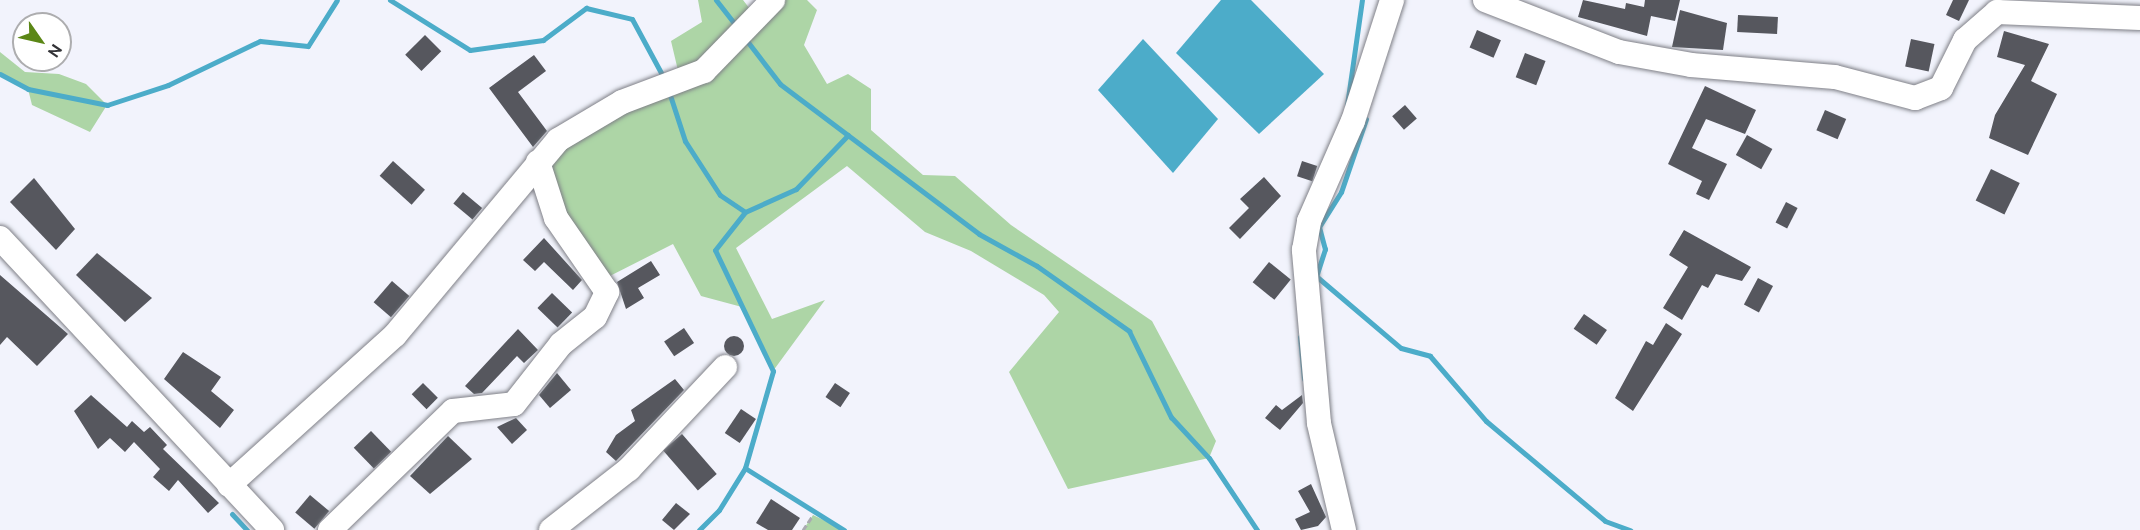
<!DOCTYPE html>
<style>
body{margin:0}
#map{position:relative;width:2140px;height:530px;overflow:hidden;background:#f2f3fc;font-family:Ubuntu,sans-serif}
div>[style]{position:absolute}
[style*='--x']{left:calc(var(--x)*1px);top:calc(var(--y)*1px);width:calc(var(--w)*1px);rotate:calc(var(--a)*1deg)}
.green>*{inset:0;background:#add5a6}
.water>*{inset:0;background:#4cacc9}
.stream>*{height:5px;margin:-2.5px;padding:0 2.5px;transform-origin:2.5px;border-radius:2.5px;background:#4cacc9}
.building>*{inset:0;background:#56575e;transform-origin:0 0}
.round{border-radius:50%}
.path>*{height:3px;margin-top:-1.5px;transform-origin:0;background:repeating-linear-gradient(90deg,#a9aab1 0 6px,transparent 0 9px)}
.roads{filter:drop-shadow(0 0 2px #7f8087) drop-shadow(0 0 2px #7f8087)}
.minor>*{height:24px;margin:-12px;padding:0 12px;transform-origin:12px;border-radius:12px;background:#fff}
span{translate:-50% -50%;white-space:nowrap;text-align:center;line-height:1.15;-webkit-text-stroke:6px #fff;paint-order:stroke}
.north{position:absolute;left:12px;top:12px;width:60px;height:60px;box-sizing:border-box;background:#fff;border:2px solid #adadaf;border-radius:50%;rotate:124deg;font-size:16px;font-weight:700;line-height:24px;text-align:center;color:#333337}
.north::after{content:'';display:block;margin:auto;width:21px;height:27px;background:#5b8716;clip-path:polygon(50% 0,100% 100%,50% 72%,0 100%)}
</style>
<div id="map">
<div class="green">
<i style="clip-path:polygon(698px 0,743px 0,756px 17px,773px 0,807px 0,817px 10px,804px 45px,827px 84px,848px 74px,871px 89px,871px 130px,923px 175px,955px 176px,1011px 225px,1152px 321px,1216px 441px,1209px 458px,1068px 489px,1009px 372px,1059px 312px,1044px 295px,971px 251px,925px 232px,847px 166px,736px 248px,772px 319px,825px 300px,773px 371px,742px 307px,701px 296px,673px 244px,600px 281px,542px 182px,558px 140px,680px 79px,671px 41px,702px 22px)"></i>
<i style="clip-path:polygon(0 52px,25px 72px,59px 74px,86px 84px,107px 105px,90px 132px,32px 105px,28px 89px,0 74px)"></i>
<i style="clip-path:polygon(813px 515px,844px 530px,803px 530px)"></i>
</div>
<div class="water">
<i style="clip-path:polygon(1221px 0,1251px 0,1324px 74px,1259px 134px,1176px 53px)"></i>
<i style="clip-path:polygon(1143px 39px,1218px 119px,1173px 173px,1098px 90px)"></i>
</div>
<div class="stream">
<i style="--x:390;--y:0;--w:94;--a:32"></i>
<i style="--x:470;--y:50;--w:74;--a:-7.8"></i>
<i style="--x:543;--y:40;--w:54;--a:-36.7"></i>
<i style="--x:586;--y:8;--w:47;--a:13.4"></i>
<i style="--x:632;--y:19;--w:69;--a:61.6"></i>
<i style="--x:716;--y:0;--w:34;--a:52"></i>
<i style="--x:744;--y:37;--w:59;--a:52.5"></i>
<i style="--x:780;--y:84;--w:249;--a:37"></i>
<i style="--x:979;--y:234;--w:66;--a:28.9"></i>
<i style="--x:1037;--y:266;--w:113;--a:35.2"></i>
<i style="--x:1129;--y:331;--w:96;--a:64"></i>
<i style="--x:1171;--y:417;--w:56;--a:47.2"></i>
<i style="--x:1209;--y:458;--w:87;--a:56.3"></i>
<i style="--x:0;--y:74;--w:32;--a:28"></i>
<i style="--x:28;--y:89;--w:81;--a:11.4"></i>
<i style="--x:107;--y:105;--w:64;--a:-18.2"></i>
<i style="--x:168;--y:85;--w:102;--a:-25.6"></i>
<i style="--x:260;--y:41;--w:48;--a:5.9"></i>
<i style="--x:308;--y:46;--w:54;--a:-57.8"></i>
<i style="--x:669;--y:92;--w:52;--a:71.9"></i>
<i style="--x:685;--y:141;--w:64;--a:57.1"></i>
<i style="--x:720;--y:195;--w:30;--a:34"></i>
<i style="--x:745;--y:212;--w:56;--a:-24.3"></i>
<i style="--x:796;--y:189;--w:75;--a:-46.1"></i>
<i style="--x:1347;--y:105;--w:106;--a:-81.9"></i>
<i style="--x:1366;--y:119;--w:77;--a:108.9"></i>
<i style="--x:1341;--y:192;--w:41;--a:122.2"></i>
<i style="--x:1319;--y:227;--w:23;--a:75"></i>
<i style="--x:1325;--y:249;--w:28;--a:108"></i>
<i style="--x:1316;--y:276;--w:111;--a:40.3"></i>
<i style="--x:1401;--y:348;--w:30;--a:15"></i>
<i style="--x:1430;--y:356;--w:86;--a:49.3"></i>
<i style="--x:1486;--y:421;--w:155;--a:40"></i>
<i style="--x:1605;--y:521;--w:27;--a:20"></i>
<i style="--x:1300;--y:337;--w:42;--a:84.6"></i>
<i style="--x:745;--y:468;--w:117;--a:32.1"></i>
<i style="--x:232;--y:514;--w:22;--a:47"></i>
<i style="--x:699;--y:530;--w:28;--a:-45"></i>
<i style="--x:719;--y:510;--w:49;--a:-58.2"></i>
<i style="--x:745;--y:468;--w:101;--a:-73.9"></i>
<i style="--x:773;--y:371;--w:134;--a:-115.6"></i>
<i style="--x:715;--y:250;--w:48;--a:-51.7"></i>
</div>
<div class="building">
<i style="clip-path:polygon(1583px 0,1625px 9px,1626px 3px,1644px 7px,1645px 0,1680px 0,1675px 21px,1651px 16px,1647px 36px,1578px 17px)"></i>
<i style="clip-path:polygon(1953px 0,1969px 0,1959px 21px,1946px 15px)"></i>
<i style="clip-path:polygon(1680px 10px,1727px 23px,1723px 50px,1672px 47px)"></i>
<i style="left:1738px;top:15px;width:40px;height:17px;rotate:3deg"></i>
<i style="left:1477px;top:30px;width:26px;height:19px;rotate:23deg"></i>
<i style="clip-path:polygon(2004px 31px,2049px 44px,2031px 81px,2057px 94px,2028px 155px,1989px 138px,1995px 115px,2025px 65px,1997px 57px)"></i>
<i style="left:425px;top:35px;width:23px;height:28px;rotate:45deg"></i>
<i style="left:1911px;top:39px;width:24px;height:28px;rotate:12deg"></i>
<i style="left:1525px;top:53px;width:22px;height:26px;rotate:21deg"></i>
<i style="clip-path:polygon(534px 55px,546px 71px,518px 92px,547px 131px,533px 147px,489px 88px)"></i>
<i style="clip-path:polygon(1705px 86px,1756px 110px,1745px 134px,1706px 119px,1692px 148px,1727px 164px,1709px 200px,1696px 194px,1702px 181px,1668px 164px)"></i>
<i style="left:1405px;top:105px;width:18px;height:17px;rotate:49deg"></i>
<i style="left:1825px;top:110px;width:23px;height:22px;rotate:23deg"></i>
<i style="left:1747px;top:135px;width:29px;height:23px;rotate:29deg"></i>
<i style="left:393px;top:161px;width:43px;height:20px;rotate:42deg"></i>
<i style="left:1302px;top:161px;width:16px;height:16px;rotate:18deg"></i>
<i style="left:1991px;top:169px;width:32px;height:35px;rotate:26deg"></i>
<i style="clip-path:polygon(1264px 177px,1281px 196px,1240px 239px,1229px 228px,1249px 208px,1240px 199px)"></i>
<i style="clip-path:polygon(34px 178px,75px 229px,56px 250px,10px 202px)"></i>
<i style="left:463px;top:192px;width:25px;height:15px;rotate:40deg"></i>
<i style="left:1786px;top:202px;width:13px;height:23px;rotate:27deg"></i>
<i style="clip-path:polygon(1684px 230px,1751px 267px,1742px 281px,1716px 274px,1708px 288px,1702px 285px,1682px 320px,1663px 308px,1688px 267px,1669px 255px)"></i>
<i style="clip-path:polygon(544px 238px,582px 280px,573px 290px,544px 262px,535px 271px,523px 260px)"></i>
<i style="clip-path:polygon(97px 253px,152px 298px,125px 322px,76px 275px)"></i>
<i style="clip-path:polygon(651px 261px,660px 275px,638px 288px,644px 298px,626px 309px,617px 282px)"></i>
<i style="left:1269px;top:262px;width:28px;height:26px;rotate:39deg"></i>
<i style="clip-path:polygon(0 275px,68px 334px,37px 366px,7px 337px,0 345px)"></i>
<i style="left:1758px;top:278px;width:17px;height:30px;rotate:28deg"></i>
<i style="left:392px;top:281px;width:23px;height:28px;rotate:41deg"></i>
<i style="left:552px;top:293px;width:28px;height:21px;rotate:44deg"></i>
<i style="left:1584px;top:314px;width:28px;height:18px;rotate:35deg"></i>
<i style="clip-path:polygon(1666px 323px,1682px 334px,1633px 411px,1615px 398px,1646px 341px,1653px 345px)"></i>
<i style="left:684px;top:328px;width:18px;height:24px;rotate:56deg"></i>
<i style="clip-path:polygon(518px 329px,538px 350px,524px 363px,517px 356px,482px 393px,474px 394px,465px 386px)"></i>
<i class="round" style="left:724px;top:336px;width:20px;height:20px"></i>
<i style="clip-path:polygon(183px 352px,221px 377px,211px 391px,234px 410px,220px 428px,164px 379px)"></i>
<i style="clip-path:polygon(557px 373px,571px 390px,550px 408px,539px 395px)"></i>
<i style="clip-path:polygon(675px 379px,684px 390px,616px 461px,606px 452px,616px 435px,635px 421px,631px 410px)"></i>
<i style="left:423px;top:383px;width:21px;height:16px;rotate:45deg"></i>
<i style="left:835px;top:383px;width:18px;height:17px;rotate:34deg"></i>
<i style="clip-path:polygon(91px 395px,127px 427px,132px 421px,144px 432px,150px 427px,167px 445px,163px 449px,219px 503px,208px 513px,178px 480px,169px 491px,153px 477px,160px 469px,134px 442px,125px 452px,110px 438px,98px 449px,74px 411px)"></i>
<i style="clip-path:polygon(1302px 395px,1303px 403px,1280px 430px,1265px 418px,1276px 405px,1282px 410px)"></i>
<i style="left:741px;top:409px;width:18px;height:29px;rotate:34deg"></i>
<i style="clip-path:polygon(516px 418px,527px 430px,512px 444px,497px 427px)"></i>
<i style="left:371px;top:431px;width:29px;height:24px;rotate:46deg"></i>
<i style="left:682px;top:434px;width:53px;height:25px;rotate:49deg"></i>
<i style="clip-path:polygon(448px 436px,472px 459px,430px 494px,410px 476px)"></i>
<i style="clip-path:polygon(1311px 484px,1326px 517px,1318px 526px,1301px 530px,1295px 519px,1310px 512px,1298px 491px)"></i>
<i style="left:310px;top:495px;width:25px;height:23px;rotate:40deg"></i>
<i style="clip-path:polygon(771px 499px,800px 518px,792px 530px,768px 530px,756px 523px)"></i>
<i style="clip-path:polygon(676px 503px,690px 514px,674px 530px,662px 520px)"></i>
</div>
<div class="path">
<i style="--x:803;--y:530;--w:18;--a:-56"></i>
</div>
<div class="roads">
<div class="minor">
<i style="--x:1485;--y:0;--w:144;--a:21.2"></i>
<i style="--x:1619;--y:52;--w:73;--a:10.2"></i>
<i style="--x:1691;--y:65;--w:144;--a:4.8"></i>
<i style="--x:1835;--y:77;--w:83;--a:14.7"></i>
<i style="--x:1915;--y:98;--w:28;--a:-21"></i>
<i style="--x:1941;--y:88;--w:54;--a:-63.4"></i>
<i style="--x:1965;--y:40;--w:43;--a:-41.2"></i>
<i style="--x:1997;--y:12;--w:143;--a:2.4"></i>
<i style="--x:0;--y:238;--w:399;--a:47"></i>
<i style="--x:229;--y:485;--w:224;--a:-42.1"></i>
<i style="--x:395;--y:335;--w:254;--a:-50.1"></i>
<i style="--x:558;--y:140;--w:74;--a:-30.7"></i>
<i style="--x:622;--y:102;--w:88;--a:-20.7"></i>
<i style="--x:704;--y:71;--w:99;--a:-45.8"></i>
<i style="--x:330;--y:530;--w:171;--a:-44.1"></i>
<i style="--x:453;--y:411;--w:61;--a:-6.5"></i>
<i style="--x:514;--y:404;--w:76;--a:-51.9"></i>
<i style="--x:561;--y:344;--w:43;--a:-38.5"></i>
<i style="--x:595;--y:317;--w:28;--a:-64"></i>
<i style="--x:607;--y:292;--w:90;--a:-124.6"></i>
<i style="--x:556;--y:218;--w:59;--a:-107.8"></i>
<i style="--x:551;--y:530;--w:99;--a:-38"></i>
<i style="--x:629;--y:469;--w:140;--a:-46.7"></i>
<i style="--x:1344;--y:530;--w:110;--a:-103.2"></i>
<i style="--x:1319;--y:423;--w:174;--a:-95"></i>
<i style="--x:1304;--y:250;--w:29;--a:-80"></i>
<i style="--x:1309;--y:221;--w:109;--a:-66.3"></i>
<i style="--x:1353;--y:121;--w:127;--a:-72.1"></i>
</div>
</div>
<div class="north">N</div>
</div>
